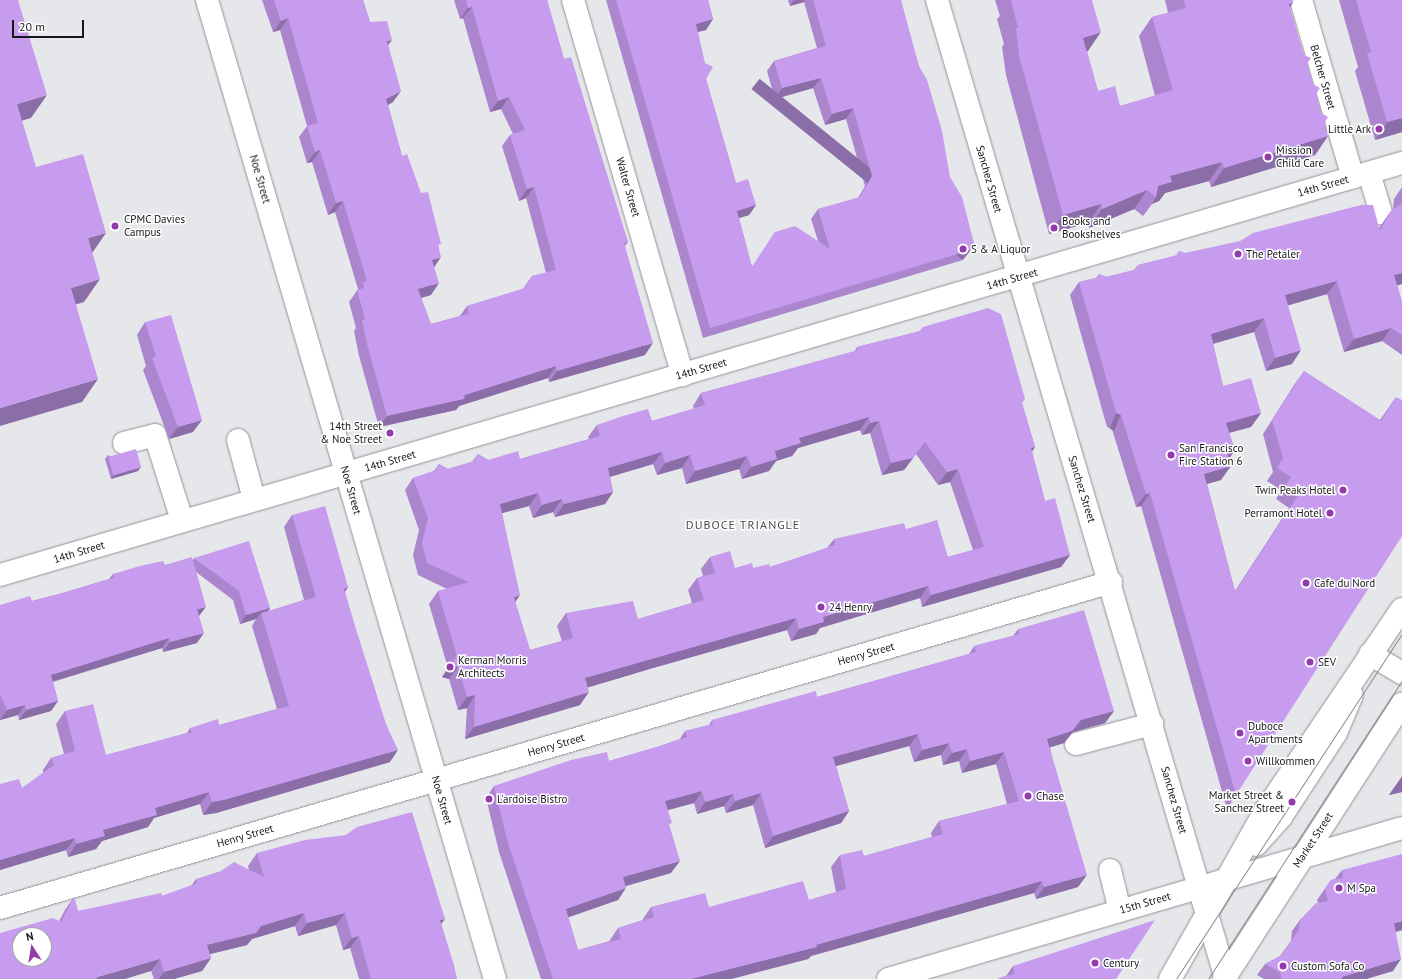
<!DOCTYPE html>
<style>
body{margin:0}
#map{position:relative;width:1402px;height:979px;overflow:hidden;background:#e6e7ea;font-family:"PT Sans",sans-serif}
div>[style]{position:absolute}
[style*='--x']{left:calc(var(--x)*1px);top:calc(var(--y)*1px);width:calc(var(--w)*1px);rotate:calc(var(--a)*1deg)}
.roads{filter:drop-shadow(0 0 1px #929397) drop-shadow(0 0 1px #929397)}
.minor>*{height:22px;margin:-11px;padding:0 11px;transform-origin:11px;border-radius:11px;background:#fff}
.major>*{height:22px;margin:-11px;padding:0 11px;transform-origin:11px;border-radius:11px;background:#fff}
.tram>*{height:1px;margin:-0.5px;padding:0 0.5px;transform-origin:0.5px;border-radius:0.5px;background:#88888b}
.wall>*{inset:0;background:#ab86ce}
.shaded-wall>*{inset:0;background:#8b6da7;transform-origin:0 0}
.building>*{inset:0;background:#c79cef;transform-origin:0 0}
.dots>*{width:11px;height:11px;translate:-50% -50%;box-sizing:border-box;border:2px solid #fff;border-radius:50%}
span{translate:-50% -50%;white-space:nowrap;text-align:center;line-height:1.15;-webkit-text-stroke:3px #fff;paint-order:stroke}
.street-label{font-size:11px;color:#171719}
.poi-label{font-size:11px;color:#171719}
.right{translate:-100% -50%;text-align:right}
.left{translate:0 -50%;text-align:left}
.neighbourhood-label{font-size:12px;color:#4a4b4e;letter-spacing:1px}
.north{position:absolute;left:12px;top:927px;width:40px;height:40px;box-sizing:border-box;background:#fff;border:1px solid #a2a2a3;border-radius:50%;rotate:348deg;font-size:11px;font-weight:700;line-height:16px;text-align:center;color:#171719}
.north::after{content:'';display:block;margin:auto;width:14px;height:18px;background:#923caa;clip-path:polygon(50% 0,100% 100%,50% 72%,0 100%)}
.scale{position:absolute;left:12px;top:20px;width:72px;height:18px;box-sizing:border-box;border:2px solid #171719;border-top:0;padding-left:5px;font-size:12px;line-height:14px;white-space:nowrap;color:#171719;-webkit-text-stroke:3px #fff;paint-order:stroke}
</style>
<div id="map">
<div class="roads">
<div class="minor">
<i style="--x:207;--y:0;--w:1020;--a:73.61"></i>
<i style="--x:573;--y:0;--w:391;--a:73.7"></i>
<i style="--x:937;--y:0;--w:1021;--a:73.55"></i>
<i style="--x:1301;--y:0;--w:185;--a:73.7"></i>
<i style="--x:1369;--y:173;--w:42;--a:73.3"></i>
<i style="--x:238;--y:440;--w:61;--a:74.8"></i>
<i style="--x:124;--y:443;--w:32;--a:-14"></i>
<i style="--x:155;--y:435;--w:89;--a:72.4"></i>
<i style="--x:0;--y:575;--w:1461;--a:-16.38"></i>
<i style="--x:1370;--y:654;--w:37;--a:31"></i>
<i style="--x:1076;--y:744;--w:79;--a:-14.7"></i>
<i style="--x:1110;--y:870;--w:42;--a:76.3"></i>
<i style="--x:0;--y:908;--w:1158;--a:-16.35"></i>
<i style="--x:888;--y:979;--w:536;--a:-16.37"></i>
</div>
<div class="major">
<i style="--x:1256;--y:845;--w:38;--a:-48"></i>
<i style="--x:1281;--y:817;--w:100;--a:-56.8"></i>
<i style="--x:1336;--y:733;--w:41;--a:-67.2"></i>
<i style="--x:1170;--y:979;--w:193;--a:-60.5"></i>
<i style="--x:1265;--y:811;--w:244;--a:-55.9"></i>
<i style="--x:1224;--y:979;--w:328;--a:-57.1"></i>
</div>
</div>
<div class="tram">
<i style="--x:1176;--y:979;--w:412;--a:-56.8"></i>
<i style="--x:1208;--y:979;--w:356;--a:-57"></i>
</div>
<div class="wall">
<i style="clip-path:polygon(262px 0,363px 0,370px 22px,388px 45px,393px 102px,388px 105px,402px 156px,439px 248px,434px 267px,431px 295px,421px 298px,431px 324px,460px 316px,467px 306px,523px 289px,532px 276px,546px 273px,526px 198px,519px 201px,502px 146px,510px 135px,513px 134px,501px 109px,490px 112px,463px 18px,460px 19px,454px 0,547px 0,564px 59px,628px 242px,625px 246px,645px 355px,549px 382px,548px 378px,459px 406px,456px 410px,379px 427px,359px 356px,354px 331px,356px 328px,349px 302px,358px 289px,335px 212px,328px 215px,312px 162px,307px 163px,299px 137px,307px 126px,280px 30px,273px 32px)"></i>
<i style="clip-path:polygon(606px 0,708px 0,713px 19px,706px 30px,698px 32px,706px 79px,736px 183px,756px 205px,749px 215px,739px 218px,752px 267px,775px 232px,818px 241px,811px 219px,818px 209px,858px 198px,865px 186px,846px 119px,825px 125px,813px 88px,775px 99px,767px 71px,774px 61px,817px 48px,804px 2px,790px 6px,788px 0,901px 0,963px 260px,703px 338px)"></i>
<i style="clip-path:polygon(995px 0,1092px 0,1088px 51px,1087px 52px,1098px 91px,1120px 106px,1155px 96px,1139px 36px,1152px 17px,1168px 13px,1165px 0,1293px 0,1290px 8px,1300px 43px,1307px 64px,1328px 136px,1315px 155px,1211px 187px,1209px 181px,1165px 193px,1159px 201px,1152px 204px,1143px 216px,1134px 209px,1089px 228px,1088px 223px,1049px 234px,1006px 75px,1002px 47px,1004px 44px,997px 19px,1000px 16px)"></i>
<i style="clip-path:polygon(1339px 0,1402px 0,1402px 132px,1375px 140px,1355px 71px,1358px 67px)"></i>
<i style="clip-path:polygon(1402px 187px,1402px 284px,1397px 285px,1402px 302px,1402px 355px,1382px 341px,1344px 352px,1327px 294px,1288px 305px,1292px 364px,1266px 371px,1254px 332px,1213px 344px,1223px 386px,1261px 413px,1251px 427px,1229px 433px,1235px 450px,1229px 459px,1221px 480px,1207px 484px,1235px 591px,1289px 508px,1276px 499px,1281px 490px,1267px 481px,1273px 472px,1263px 434px,1294px 385px,1304px 371px,1380px 420px,1396px 397px,1236px 795px,1227px 809px,1141px 506px,1136px 507px,1112px 429px,1107px 427px,1070px 295px,1079px 282px,1096px 278px,1099px 274px,1106px 277px,1134px 270px,1138px 265px,1176px 256px,1179px 251px,1185px 253px,1379px 228px,1390px 212px,1393px 209px,1394px 199px)"></i>
<i style="clip-path:polygon(145px 322px,193px 432px,169px 439px,143px 370px,146px 366px,137px 335px)"></i>
<i style="clip-path:polygon(evenodd,923px 327px,1022px 403px,1035px 447px,1032px 452px,1045px 501px,1070px 555px,1061px 567px,922px 607px,920px 598px,820px 628px,816px 634px,791px 641px,787px 630px,653px 668px,587px 687px,580px 705px,465px 739px,467px 708px,458px 710px,449px 679px,442px 677px,448px 668px,429px 604px,438px 591px,447px 589px,418px 575px,413px 555px,419px 530px,405px 490px,413px 478px,434px 471px,439px 464px,448px 469px,472px 462px,478px 454px,488px 460px,520px 459px,589px 439px,588px 437px,597px 425px,652px 421px,694px 409px,693px 406px,701px 393px,854px 352px,857px 347px,920px 331px,923px 327px,860px 430px,862px 435px,870px 433px,882px 475px,904px 470px,916px 454px,938px 485px,950px 482px,973px 550px,948px 557px,906px 529px,834px 539px,827px 548px,770px 567px,753px 568px,735px 568px,710px 557px,701px 569px,703px 576px,697px 578px,688px 590px,692px 603px,638px 619px,566px 613px,557px 626px,562px 641px,530px 650px,515px 602px,502px 513px,529px 506px,533px 518px,553px 512px,555px 517px,605px 504px,613px 492px,610px 477px,653px 464px,657px 475px,682px 468px,686px 484px,739px 469px,742px 479px,769px 471px,776px 461px,792px 456px,798px 448px,860px 430px)"></i>
<i style="clip-path:polygon(108px 455px,138px 471px,111px 479px,105px 459px)"></i>
<i style="clip-path:polygon(292px 515px,348px 587px,345px 592px,390px 762px,216px 813px,203px 815px,200px 804px,154px 818px,148px 827px,102px 841px,96px 849px,68px 857px,66px 850px,0 870px,0 784px,22px 788px,43px 773px,43px 770px,51px 758px,64px 754px,56px 724px,65px 711px,106px 755px,187px 733px,190px 728px,219px 725px,277px 709px,252px 626px,256px 619px,240px 624px,233px 600px,196px 572px,199px 616px,197px 643px,163px 652px,162px 648px,53px 682px,58px 701px,51px 711px,19px 720px,18px 715px,0 720px,0 605px,32px 601px,59px 594px,109px 579px,113px 574px,165px 565px,193px 560px,194px 558px,270px 608px,269px 611px,304px 600px,284px 527px)"></i>
<i style="clip-path:polygon(evenodd,1018px 629px,1114px 711px,1105px 723px,1073px 732px,1064px 743px,1050px 747px,1078px 887px,1036px 899px,1034px 893px,811px 956px,808px 959px,731px 979px,541px 979px,499px 852px,486px 798px,494px 786px,609px 761px,657px 747px,680px 739px,685px 731px,709px 725px,712px 720px,817px 697px,969px 654px,974px 646px,1013px 636px,1018px 629px,909px 746px,914px 762px,941px 755px,943px 765px,959px 761px,962px 773px,996px 764px,1007px 804px,939px 821px,931px 833px,932px 837px,864px 856px,840px 855px,831px 867px,836px 892px,809px 900px,709px 907px,651px 907px,643px 919px,643px 920px,618px 928px,610px 940px,610px 941px,578px 950px,568px 917px,618px 900px,626px 886px,671px 873px,669px 826px,668px 810px,694px 803px,697px 814px,724px 806px,726px 813px,753px 805px,765px 848px,841px 823px,849px 811px,836px 766px,909px 746px)"></i>
<i style="clip-path:polygon(1402px 776px,1402px 792px,1389px 795px)"></i>
<i style="clip-path:polygon(257px 853px,441px 923px,457px 979px,359px 979px,350px 948px,343px 950px,336px 925px,298px 936px,295px 926px,252px 939px,247px 945px,210px 954px,211px 958px,202px 971px,174px 979px,154px 979px,151px 971px,59px 921px,65px 910px,74px 897px,78px 911px,162px 896px,191px 886px,196px 879px,249px 870px,248px 866px)"></i>
<i style="clip-path:polygon(1342px 870px,1402px 930px,1396px 932px,1393px 971px,1366px 979px,1264px 979px,1257px 975px,1265px 964px,1280px 956px,1291px 941px,1292px 931px,1300px 920px,1318px 903px,1317px 900px,1331px 880px,1335px 879px)"></i>
<i style="clip-path:polygon(1013px 966px,1116px 979px,998px 979px,999px 978px,1006px 976px)"></i>
</div>
<div class="shaded-wall">
<i style="clip-path:polygon(794px 0,805px 0,804px 2px,790px 6px)"></i>
<i style="clip-path:polygon(1293px 3px,1280px 22px,1289px 4px)"></i>
<i style="clip-path:polygon(472px 7px,463px 18px,460px 19px,468px 8px)"></i>
<i style="clip-path:polygon(288px 18px,280px 30px,273px 32px,281px 21px)"></i>
<i style="clip-path:polygon(713px 19px,706px 30px,689px 34px,696px 24px)"></i>
<i style="clip-path:polygon(1101px 32px,1088px 51px,1069px 57px,1083px 38px)"></i>
<i style="clip-path:polygon(392px 40px,384px 51px,387px 41px)"></i>
<i style="clip-path:polygon(821px 78px,813px 88px,775px 99px,782px 88px)"></i>
<i style="clip-path:polygon(401px 91px,393px 102px,378px 110px,386px 99px)"></i>
<i style="clip-path:polygon(47px 95px,31px 118px,1px 127px,17px 104px)"></i>
<i style="clip-path:polygon(509px 97px,501px 109px,490px 112px,498px 101px)"></i>
<i style="clip-path:polygon(853px 108px,846px 119px,825px 125px,832px 114px)"></i>
<i style="clip-path:polygon(1402px 118px,1402px 132px,1375px 140px,1387px 122px)"></i>
<i style="clip-path:polygon(1328px 136px,1315px 155px,1211px 187px,1224px 168px)"></i>
<i style="clip-path:polygon(320px 150px,312px 162px,307px 163px,315px 152px)"></i>
<i style="clip-path:polygon(1222px 162px,1209px 181px,1165px 193px,1159px 201px,1152px 204px,1156px 197px,1158px 186px,1170px 176px)"></i>
<i style="clip-path:polygon(534px 187px,526px 198px,519px 201px,527px 189px)"></i>
<i style="clip-path:polygon(1147px 190px,1134px 209px,1089px 228px,1102px 209px)"></i>
<i style="clip-path:polygon(343px 201px,335px 212px,328px 215px,336px 203px)"></i>
<i style="clip-path:polygon(1101px 204px,1088px 223px,1049px 234px,1063px 215px)"></i>
<i style="clip-path:polygon(756px 205px,749px 215px,730px 221px,737px 211px)"></i>
<i style="clip-path:polygon(106px 233px,90px 256px,88px 238px)"></i>
<i style="left:971px;top:250px;width:13px;height:272px;rotate:129deg"></i>
<i style="clip-path:polygon(441px 257px,433px 269px,432px 260px)"></i>
<i style="clip-path:polygon(1402px 273px,1402px 284px,1385px 289px,1394px 275px)"></i>
<i style="clip-path:polygon(100px 279px,84px 302px,55px 311px,71px 288px)"></i>
<i style="clip-path:polygon(1337px 281px,1327px 294px,1276px 309px,1285px 295px)"></i>
<i style="clip-path:polygon(439px 283px,431px 295px,410px 301px,418px 289px)"></i>
<i style="clip-path:polygon(1264px 318px,1254px 332px,1201px 347px,1211px 334px)"></i>
<i style="clip-path:polygon(1391px 328px,1382px 341px,1344px 352px,1354px 339px)"></i>
<i style="clip-path:polygon(653px 343px,645px 355px,549px 382px,557px 371px)"></i>
<i style="clip-path:polygon(1301px 350px,1292px 364px,1266px 371px,1275px 358px)"></i>
<i style="clip-path:polygon(556px 366px,548px 378px,459px 406px,456px 410px,379px 427px,387px 416px,465px 395px)"></i>
<i style="clip-path:polygon(98px 379px,82px 402px,0 426px,0 408px)"></i>
<i style="left:1116px;top:413px;width:5px;height:17px;rotate:22deg"></i>
<i style="clip-path:polygon(1261px 413px,1251px 427px,1217px 436px,1226px 423px)"></i>
<i style="clip-path:polygon(869px 417px,860px 430px,798px 448px,792px 456px,776px 461px,769px 471px,742px 479px,751px 467px,775px 451px,799px 438px)"></i>
<i style="clip-path:polygon(202px 420px,193px 432px,169px 439px,178px 427px)"></i>
<i style="clip-path:polygon(879px 421px,870px 433px,862px 435px,870px 423px)"></i>
<i style="clip-path:polygon(925px 442px,904px 470px,882px 475px,891px 463px)"></i>
<i style="clip-path:polygon(1035px 447px,1026px 460px,1031px 448px)"></i>
<i style="clip-path:polygon(1235px 450px,1225px 464px,1227px 453px)"></i>
<i style="clip-path:polygon(662px 452px,653px 464px,599px 480px,608px 468px)"></i>
<i style="clip-path:polygon(690px 455px,682px 468px,657px 475px,665px 463px)"></i>
<i style="clip-path:polygon(747px 456px,739px 469px,686px 484px,695px 471px)"></i>
<i style="clip-path:polygon(1231px 466px,1221px 480px,1195px 487px,1204px 474px)"></i>
<i style="clip-path:polygon(141px 467px,138px 471px,111px 479px,114px 475px)"></i>
<i style="clip-path:polygon(958px 469px,950px 482px,938px 485px,947px 472px)"></i>
<i style="clip-path:polygon(613px 492px,605px 504px,555px 517px,564px 504px)"></i>
<i style="clip-path:polygon(538px 493px,529px 506px,491px 516px,500px 504px)"></i>
<i style="clip-path:polygon(1150px 493px,1141px 506px,1136px 507px,1146px 494px)"></i>
<i style="clip-path:polygon(562px 499px,553px 512px,533px 518px,542px 505px)"></i>
<i style="clip-path:polygon(1070px 555px,1061px 567px,922px 607px,931px 595px)"></i>
<i style="clip-path:polygon(928px 586px,920px 598px,820px 628px,816px 634px,791px 641px,799px 629px,823px 617px)"></i>
<i style="clip-path:polygon(348px 587px,339px 600px,344px 589px)"></i>
<i style="clip-path:polygon(520px 595px,512px 607px,514px 597px)"></i>
<i style="clip-path:polygon(206px 607px,199px 616px,197px 609px)"></i>
<i style="clip-path:polygon(270px 608px,264px 617px,261px 613px,256px 619px,240px 624px,246px 615px)"></i>
<i style="clip-path:polygon(796px 618px,787px 630px,653px 668px,576px 691px,585px 678px,662px 656px)"></i>
<i style="clip-path:polygon(204px 633px,197px 643px,163px 652px,170px 642px)"></i>
<i style="clip-path:polygon(169px 638px,162px 648px,44px 684px,51px 675px)"></i>
<i style="clip-path:polygon(451px 664px,458px 667px,449px 679px,442px 677px)"></i>
<i style="clip-path:polygon(589px 692px,580px 705px,465px 739px,474px 727px)"></i>
<i style="clip-path:polygon(475px 695px,467px 708px,458px 710px,467px 697px)"></i>
<i style="clip-path:polygon(58px 701px,51px 711px,19px 720px,26px 710px)"></i>
<i style="clip-path:polygon(25px 705px,18px 715px,0 720px,7px 710px)"></i>
<i style="clip-path:polygon(1114px 711px,1105px 723px,1073px 732px,1064px 743px,1039px 751px,1047px 739px,1081px 720px)"></i>
<i style="clip-path:polygon(918px 734px,909px 746px,825px 769px,833px 757px)"></i>
<i style="clip-path:polygon(949px 743px,941px 755px,914px 762px,922px 750px)"></i>
<i style="clip-path:polygon(967px 749px,959px 761px,943px 765px,952px 753px)"></i>
<i style="clip-path:polygon(398px 750px,390px 762px,216px 813px,203px 815px,212px 802px)"></i>
<i style="clip-path:polygon(1004px 752px,996px 764px,962px 773px,970px 761px)"></i>
<i style="clip-path:polygon(1402px 777px,1402px 792px,1389px 795px)"></i>
<i style="clip-path:polygon(702px 791px,694px 803px,657px 813px,665px 801px)"></i>
<i style="clip-path:polygon(209px 792px,200px 804px,154px 818px,148px 827px,102px 841px,96px 849px,68px 857px,76px 844px,103px 830px,155px 808px)"></i>
<i style="clip-path:polygon(761px 793px,753px 805px,726px 813px,735px 801px)"></i>
<i style="clip-path:polygon(733px 794px,724px 806px,697px 814px,705px 802px)"></i>
<i style="clip-path:polygon(849px 811px,841px 823px,765px 848px,773px 836px)"></i>
<i style="clip-path:polygon(75px 838px,66px 850px,0 870px,0 860px)"></i>
<i style="clip-path:polygon(680px 861px,671px 873px,615px 889px,623px 877px)"></i>
<i style="clip-path:polygon(1087px 875px,1078px 887px,1036px 899px,1044px 887px)"></i>
<i style="clip-path:polygon(1042px 881px,1034px 893px,811px 956px,808px 959px,731px 979px,691px 979px,816px 945px)"></i>
<i style="clip-path:polygon(626px 888px,618px 900px,558px 921px,566px 909px)"></i>
<i style="clip-path:polygon(304px 913px,295px 926px,252px 939px,247px 945px,198px 957px,207px 945px,261px 926px)"></i>
<i style="clip-path:polygon(345px 913px,336px 925px,298px 936px,307px 923px)"></i>
<i style="clip-path:polygon(445px 919px,436px 931px,440px 920px)"></i>
<i style="clip-path:polygon(1402px 921px,1402px 930px,1386px 934px,1394px 923px)"></i>
<i style="clip-path:polygon(359px 936px,350px 948px,343px 950px,352px 938px)"></i>
<i style="clip-path:polygon(211px 958px,202px 971px,174px 979px,159px 979px,164px 972px)"></i>
<i style="clip-path:polygon(160px 959px,151px 971px,125px 979px,96px 979px,97px 977px)"></i>
<i style="clip-path:polygon(1401px 959px,1393px 971px,1366px 979px,1340px 979px,1342px 977px)"></i>
</div>
<div class="building">
<i style="clip-path:polygon(0 0,18px 0,47px 95px,17px 104px,36px 167px,83px 154px,106px 233px,88px 238px,100px 279px,71px 288px,98px 379px,0 408px)"></i>
<i style="clip-path:polygon(274px 0,363px 0,370px 22px,387px 21px,392px 40px,387px 41px,401px 91px,386px 99px,402px 156px,407px 154px,421px 193px,428px 192px,441px 244px,438px 245px,441px 257px,432px 260px,439px 283px,418px 289px,431px 324px,469px 314px,467px 306px,525px 288px,532px 276px,556px 270px,534px 187px,527px 189px,510px 135px,525px 130px,509px 97px,498px 101px,472px 7px,468px 8px,466px 0,547px 0,564px 59px,571px 57px,628px 242px,624px 243px,653px 343px,557px 371px,556px 366px,465px 395px,464px 399px,387px 416px,367px 344px,362px 320px,365px 319px,357px 290px,364px 288px,363px 282px,367px 281px,343px 201px,336px 203px,320px 150px,315px 152px,307px 126px,318px 123px,288px 18px,281px 21px)"></i>
<i style="clip-path:polygon(616px 0,708px 0,713px 19px,696px 24px,705px 63px,713px 67px,706px 79px,736px 183px,748px 179px,756px 205px,737px 211px,752px 267px,775px 232px,795px 226px,830px 249px,818px 209px,860px 197px,872px 176px,853px 108px,832px 114px,821px 78px,782px 88px,774px 61px,826px 46px,813px 0,901px 0,919px 66px,927px 80px,942px 131px,950px 177px,962px 197px,974px 243px,971px 250px,710px 328px)"></i>
<i style="clip-path:polygon(1011px 0,1092px 0,1101px 32px,1083px 38px,1098px 91px,1115px 86px,1120px 106px,1173px 90px,1152px 17px,1186px 8px,1183px 0,1293px 0,1293px 3px,1289px 4px,1300px 43px,1304px 55px,1311px 58px,1307px 64px,1313px 84px,1320px 88px,1316px 94px,1321px 113px,1328px 117px,1324px 124px,1328px 136px,1224px 168px,1222px 162px,1170px 176px,1172px 182px,1158px 186px,1156px 197px,1147px 190px,1102px 209px,1101px 204px,1063px 215px,1019px 56px,1016px 28px,1018px 28px)"></i>
<i style="clip-path:polygon(1356px 0,1402px 0,1402px 118px,1387px 122px,1367px 53px,1371px 52px)"></i>
<i style="clip-path:polygon(1402px 203px,1402px 273px,1394px 275px,1402px 302px,1402px 335px,1391px 328px,1354px 339px,1337px 281px,1285px 295px,1301px 350px,1275px 358px,1264px 318px,1211px 334px,1223px 386px,1251px 378px,1261px 413px,1226px 423px,1235px 450px,1227px 453px,1231px 466px,1204px 474px,1235px 592px,1299px 494px,1285px 486px,1291px 477px,1277px 468px,1283px 458px,1272px 420px,1304px 371px,1381px 421px,1396px 397px,1402px 400px,1402px 536px,1236px 795px,1150px 493px,1146px 494px,1121px 415px,1116px 413px,1079px 282px,1097px 278px,1099px 274px,1106px 277px,1135px 270px,1138px 265px,1177px 255px,1179px 251px,1185px 253px,1240px 241px,1253px 233px,1361px 205px,1373px 205px,1380px 231px,1390px 212px)"></i>
<i style="clip-path:polygon(evenodd,988px 308px,1001px 314px,1025px 399px,1022px 403px,1035px 447px,1031px 448px,1045px 501px,1055px 498px,1070px 555px,931px 595px,928px 586px,823px 617px,824px 622px,799px 629px,796px 618px,662px 656px,585px 678px,589px 692px,474px 727px,475px 695px,467px 697px,458px 667px,451px 664px,457px 656px,438px 591px,469px 582px,427px 563px,422px 543px,428px 518px,413px 478px,436px 470px,439px 464px,448px 469px,474px 461px,478px 454px,488px 460px,518px 451px,520px 459px,600px 436px,597px 425px,623px 416px,648px 409px,652px 421px,705px 405px,701px 393px,858px 350px,857px 347px,921px 331px,923px 327px,988px 308px,869px 417px,870px 423px,879px 421px,891px 463px,913px 458px,925px 442px,947px 472px,958px 469px,984px 547px,948px 557px,937px 520px,906px 529px,904px 523px,834px 539px,835px 545px,770px 567px,769px 564px,753px 568px,752px 563px,735px 568px,730px 551px,710px 557px,715px 573px,697px 578px,704px 600px,638px 619px,633px 601px,566px 613px,573px 638px,530px 650px,514px 597px,520px 595px,500px 504px,538px 493px,542px 505px,562px 499px,564px 504px,613px 492px,608px 468px,662px 452px,665px 463px,690px 455px,695px 471px,747px 456px,751px 467px,777px 459px,775px 451px,801px 443px,799px 438px,869px 417px)"></i>
<i style="clip-path:polygon(171px 315px,202px 420px,178px 427px,152px 358px,156px 356px,145px 322px)"></i>
<i style="left:136px;top:449px;width:19px;height:29px;rotate:74deg"></i>
<i style="clip-path:polygon(325px 506px,348px 587px,344px 589px,356px 629px,386px 724px,398px 750px,224px 800px,212px 802px,209px 792px,155px 808px,157px 815px,103px 830px,105px 836px,76px 844px,75px 838px,0 860px,0 784px,19px 779px,22px 788px,54px 765px,51px 758px,75px 751px,65px 711px,93px 704px,106px 755px,192px 732px,190px 728px,218px 719px,219px 725px,289px 706px,261px 613px,316px 597px,292px 515px)"></i>
<i style="clip-path:polygon(249px 541px,270px 608px,246px 615px,239px 591px,194px 558px)"></i>
<i style="clip-path:polygon(192px 557px,206px 607px,197px 609px,204px 633px,170px 642px,169px 638px,51px 675px,58px 701px,26px 710px,25px 705px,7px 710px,0 694px,0 605px,30px 596px,32px 601px,59px 594px,114px 578px,113px 574px,140px 566px,163px 561px,165px 565px)"></i>
<i style="clip-path:polygon(evenodd,1084px 610px,1114px 711px,1081px 720px,1072px 731px,1047px 739px,1087px 875px,1044px 887px,1042px 881px,816px 945px,817px 947px,691px 979px,553px 979px,507px 840px,494px 786px,571px 760px,607px 752px,609px 761px,657px 747px,687px 737px,685px 731px,713px 724px,712px 720px,816px 691px,817px 697px,976px 652px,974px 646px,1019px 634px,1018px 629px,1084px 610px,918px 734px,922px 750px,949px 743px,952px 753px,967px 749px,970px 761px,1004px 752px,1019px 801px,939px 821px,943px 834px,864px 856px,862px 850px,840px 855px,846px 889px,809px 900px,803px 881px,709px 907px,705px 893px,651px 907px,654px 917px,618px 928px,621px 939px,578px 950px,566px 909px,626px 888px,623px 877px,680px 861px,669px 824px,672px 823px,665px 801px,702px 791px,705px 802px,733px 794px,735px 801px,761px 793px,773px 836px,849px 811px,833px 757px,918px 734px)"></i>
<i style="clip-path:polygon(evenodd,412px 812px,445px 919px,440px 920px,454px 965px,457px 979px,371px 979px,359px 936px,352px 938px,345px 913px,307px 923px,304px 913px,261px 926px,256px 933px,207px 945px,211px 958px,164px 972px,160px 959px,97px 977px,97px 979px,0 979px,0 933px,53px 918px,61px 922px,74px 897px,78px 911px,161px 893px,162px 896px,197px 883px,196px 879px,221px 871px,234px 862px,264px 877px,257px 853px,305px 840px,346px 835px,357px 827px,412px 812px,20px 935px,44px 935px,44px 959px,20px 959px,20px 935px)"></i>
<i style="clip-path:polygon(1402px 854px,1402px 921px,1394px 923px,1401px 959px,1342px 977px,1342px 979px,1282px 979px,1280px 972px,1265px 964px,1281px 956px,1299px 929px,1300px 920px,1316px 903px,1328px 901px,1325px 888px,1331px 880px,1343px 878px,1342px 870px)"></i>
<i style="clip-path:polygon(1155px 920px,1116px 979px,999px 979px,999px 978px,1014px 974px,1013px 966px)"></i>
</div>
<div class="dots">
<i style="left:1379px;top:129px;background:#923caa"></i>
<i style="left:1268px;top:157px;background:#923caa"></i>
<i style="left:115px;top:226px;background:#923caa"></i>
<i style="left:1054px;top:228px;background:#923caa"></i>
<i style="left:963px;top:249px;background:#923caa"></i>
<i style="left:1238px;top:254px;background:#923caa"></i>
<i style="left:390px;top:433px;background:#923caa"></i>
<i style="left:1171px;top:455px;background:#923caa"></i>
<i style="left:1343px;top:490px;background:#923caa"></i>
<i style="left:1330px;top:513px;background:#923caa"></i>
<i style="left:1306px;top:583px;background:#923caa"></i>
<i style="left:821px;top:607px;background:#923caa"></i>
<i style="left:1310px;top:662px;background:#923caa"></i>
<i style="left:450px;top:667px;background:#923caa"></i>
<i style="left:1240px;top:733px;background:#923caa"></i>
<i style="left:1248px;top:761px;background:#923caa"></i>
<i style="left:1028px;top:796px;background:#923caa"></i>
<i style="left:489px;top:799px;background:#923caa"></i>
<i style="left:1292px;top:802px;background:#923caa"></i>
<i style="left:1339px;top:888px;background:#923caa"></i>
<i style="left:1095px;top:963px;background:#923caa"></i>
<i style="left:1283px;top:966px;background:#923caa"></i>
</div>
<div class="street-label">
<span style="left:1323px;top:77px;rotate:74deg">Belcher Street</span>
<span style="left:260px;top:179px;rotate:74deg">Noe Street</span>
<span style="left:989px;top:179px;rotate:74deg">Sanchez Street</span>
<span style="left:1323px;top:186px;rotate:-16deg">14th Street</span>
<span style="left:628px;top:187px;rotate:74deg">Walter Street</span>
<span style="left:1012px;top:279px;rotate:-16deg">14th Street</span>
<span style="left:701px;top:369px;rotate:-16deg">14th Street</span>
<span style="left:390px;top:461px;rotate:-16deg">14th Street</span>
<span style="left:1082px;top:489px;rotate:73deg">Sanchez Street</span>
<span style="left:351px;top:490px;rotate:74deg">Noe Street</span>
<span style="left:79px;top:552px;rotate:-17deg">14th Street</span>
<span style="left:866px;top:654px;rotate:-16deg">Henry Street</span>
<span style="left:556px;top:745px;rotate:-16deg">Henry Street</span>
<span style="left:442px;top:800px;rotate:74deg">Noe Street</span>
<span style="left:1174px;top:800px;rotate:74deg">Sanchez Street</span>
<span style="left:245px;top:836px;rotate:-16deg">Henry Street</span>
<span style="left:1313px;top:840px;rotate:-57deg">Market Street</span>
<span style="left:1145px;top:903px;rotate:-16deg">15th Street</span>
</div>
<div class="poi-label">
<span class="right" style="left:1371px;top:129px">Little Ark</span>
<span class="left" style="left:1276px;top:157px">Mission<br>Child Care</span>
<span class="left" style="left:124px;top:226px">CPMC Davies<br>Campus</span>
<span class="left" style="left:1062px;top:228px">Books and<br>Bookshelves</span>
<span class="left" style="left:971px;top:249px">S &amp; A Liquor</span>
<span class="left" style="left:1246px;top:254px">The Petaler</span>
<span class="right" style="left:382px;top:433px">14th Street<br>&amp; Noe Street</span>
<span class="left" style="left:1179px;top:455px">San Francisco<br>Fire Station 6</span>
<span class="right" style="left:1335px;top:490px">Twin Peaks Hotel</span>
<span class="right" style="left:1322px;top:513px">Perramont Hotel</span>
<span class="left" style="left:1314px;top:583px">Cafe du Nord</span>
<span class="left" style="left:829px;top:607px">24 Henry</span>
<span class="left" style="left:458px;top:667px">Kerman Morris<br>Architects</span>
<span class="left" style="left:1318px;top:662px">SEV</span>
<span class="left" style="left:1248px;top:733px">Duboce<br>Apartments</span>
<span class="left" style="left:1256px;top:761px">Willkommen</span>
<span class="left" style="left:1036px;top:796px">Chase</span>
<span class="right" style="left:1284px;top:802px">Market Street &amp;<br>Sanchez Street</span>
<span class="left" style="left:497px;top:799px">L'ardoise Bistro</span>
<span class="left" style="left:1347px;top:888px">M Spa</span>
<span class="left" style="left:1103px;top:963px">Century</span>
<span class="left" style="left:1291px;top:966px">Custom Sofa Co</span>
</div>
<div class="neighbourhood-label">
<span style="left:743px;top:525px">DUBOCE TRIANGLE</span>
</div>
<div class="north">N</div>
<div class="scale">20 m</div>
</div>
